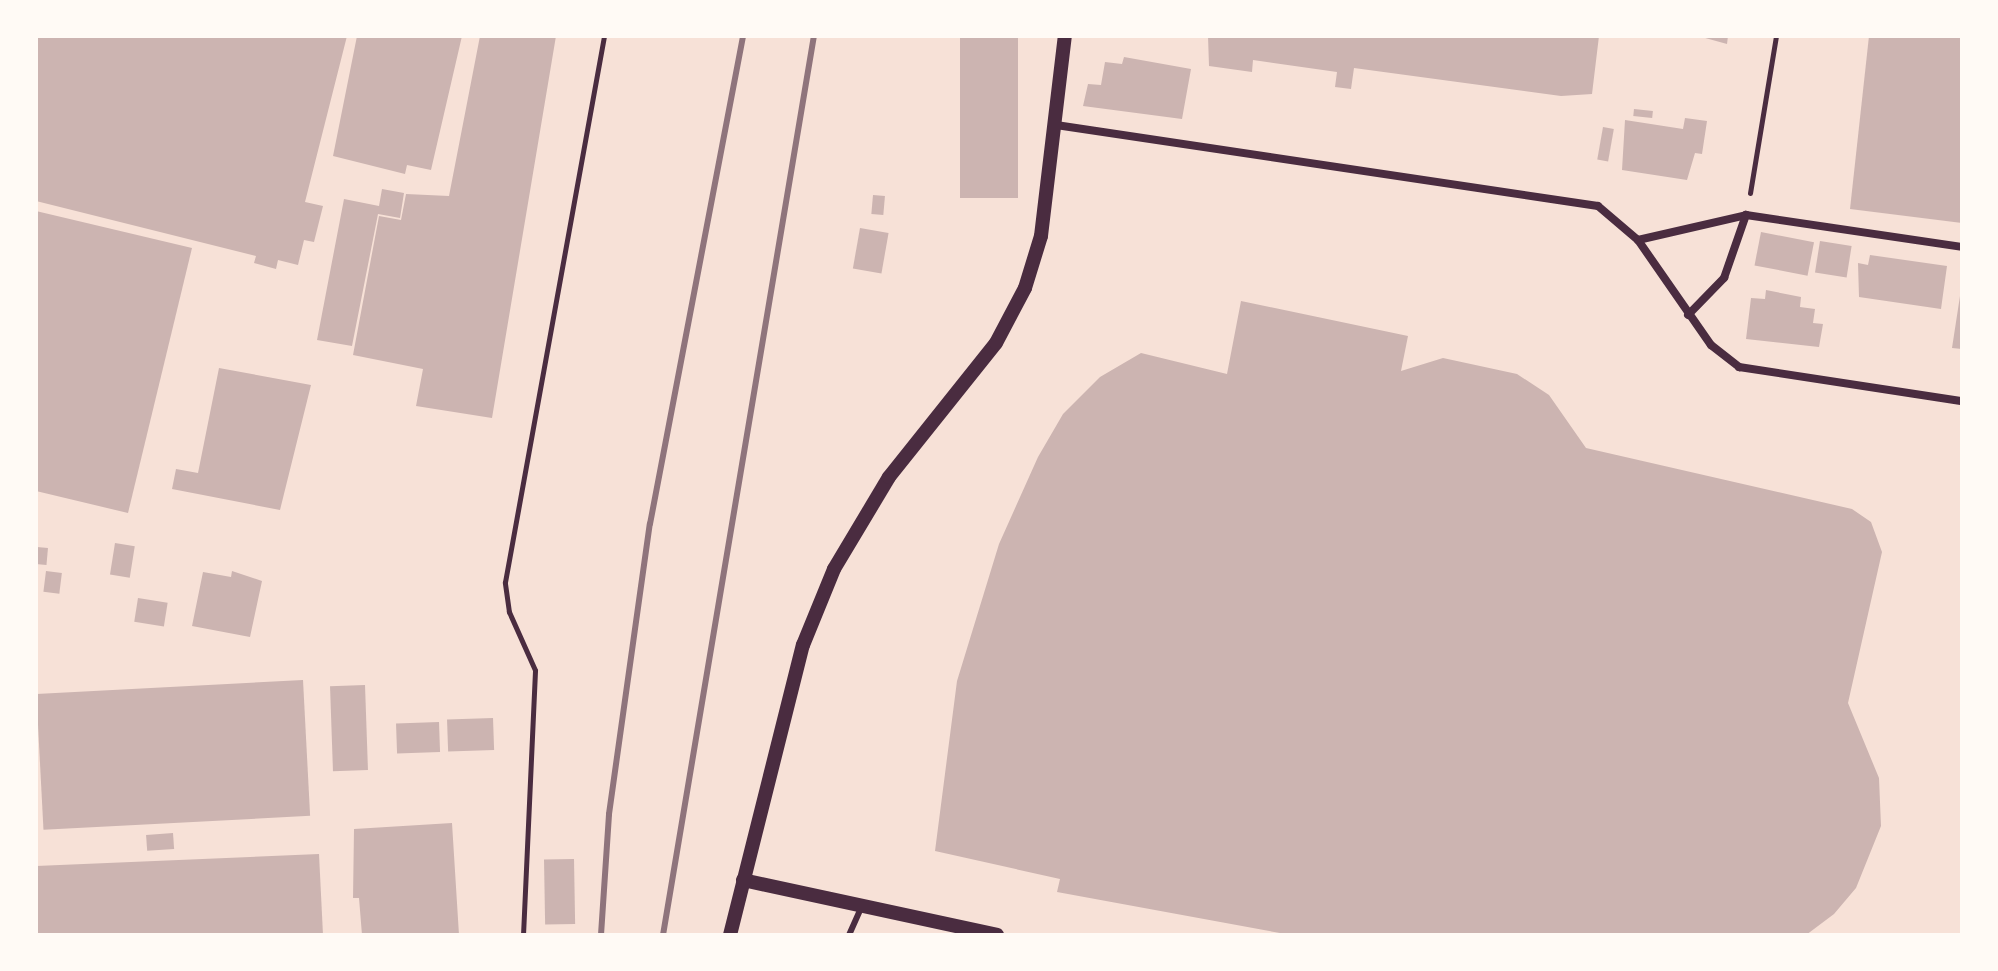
<!DOCTYPE html>
<style>
body{margin:0}
#map{position:relative;width:1998px;height:971px;overflow:hidden;background:#f7e1d7;font-family:"Sofia Sans Condensed",sans-serif}
div>[style]{position:absolute}
[style*='--x']{left:calc(var(--x)*1px);top:calc(var(--y)*1px);width:calc(var(--w)*1px);rotate:calc(var(--a)*1deg)}
.building>*{inset:0;background:#ccb4b1;transform-origin:0 0}
.path>*{height:5px;margin:-2.5px;padding:0 2.5px;transform-origin:2.5px;border-radius:2.5px;background:#4a2c40}
.service>*{height:6px;margin:-3px;padding:0 3px;transform-origin:3px;border-radius:3px;background:#4a2c40}
.minor>*{height:8px;margin:-4px;padding:0 4px;transform-origin:4px;border-radius:4px;background:#4a2c40}
.tertiary>*{height:14px;margin:-7px;padding:0 7px;transform-origin:7px;border-radius:7px;background:#4a2c40}
.rail>*{height:6px;margin:-3px;padding:0 3px;transform-origin:3px;border-radius:3px;background:#8f747c}
span{translate:-50% -50%;white-space:nowrap;text-align:center;line-height:1.15;-webkit-text-stroke:6px #fffaf5;paint-order:stroke}
.frame{position:absolute;inset:0;border:38px solid #fffaf5;pointer-events:none}
</style>
<div id="map">
<div class="building">
<i style="clip-path:polygon(36px 36px,347px 36px,305px 202px,323px 206px,314px 242px,304px 240px,298px 265px,278px 260px,276px 269px,254px 263px,256px 256px,36px 201px)"></i>
<i style="clip-path:polygon(357px 36px,462px 36px,431px 170px,407px 165px,405px 174px,333px 156px)"></i>
<i style="clip-path:polygon(480px 36px,556px 36px,492px 418px,416px 406px,423px 369px,353px 355px,379px 216px,401px 220px,406px 194px,449px 196px)"></i>
<i style="left:960px;top:36px;width:58px;height:162px"></i>
<i style="clip-path:polygon(1208px 36px,1599px 36px,1592px 94px,1561px 96px,1354px 68px,1351px 89px,1335px 87px,1337px 72px,1253px 60px,1252px 72px,1209px 66px)"></i>
<i style="clip-path:polygon(1698px 36px,1728px 36px,1727px 44px)"></i>
<i style="clip-path:polygon(1869px 36px,1962px 36px,1962px 223px,1850px 209px)"></i>
<i style="clip-path:polygon(1124px 57px,1191px 69px,1182px 119px,1083px 106px,1088px 84px,1101px 85px,1105px 62px,1122px 64px)"></i>
<i style="left:1634px;top:109px;width:19px;height:7px;rotate:6deg"></i>
<i style="clip-path:polygon(1685px 118px,1707px 121px,1702px 154px,1695px 153px,1687px 180px,1622px 170px,1625px 120px,1683px 129px)"></i>
<i style="left:1603px;top:127px;width:11px;height:33px;rotate:10deg"></i>
<i style="clip-path:polygon(382px 189px,404px 193px,400px 218px,378px 214px,352px 346px,317px 340px,344px 199px,379px 206px)"></i>
<i style="left:873px;top:195px;width:12px;height:19px;rotate:5deg"></i>
<i style="clip-path:polygon(36px 211px,192px 248px,128px 513px,36px 491px)"></i>
<i style="left:860px;top:228px;width:29px;height:41px;rotate:10deg"></i>
<i style="left:1761px;top:232px;width:54px;height:34px;rotate:11deg"></i>
<i style="left:1820px;top:241px;width:32px;height:32px;rotate:9deg"></i>
<i style="clip-path:polygon(1870px 255px,1947px 266px,1941px 309px,1859px 297px,1858px 263px,1868px 265px)"></i>
<i style="clip-path:polygon(1766px 290px,1801px 297px,1800px 307px,1815px 309px,1813px 323px,1823px 324px,1819px 347px,1746px 339px,1751px 298px,1765px 299px)"></i>
<i style="clip-path:polygon(1960px 296px,1962px 296px,1962px 349px,1952px 348px)"></i>
<i style="clip-path:polygon(1241px 301px,1408px 336px,1401px 371px,1443px 358px,1517px 374px,1549px 395px,1586px 448px,1852px 509px,1871px 522px,1882px 552px,1848px 703px,1879px 778px,1881px 826px,1856px 888px,1834px 914px,1806px 935px,1291px 935px,1057px 892px,1060px 879px,935px 851px,957px 681px,999px 544px,1038px 457px,1063px 414px,1100px 377px,1141px 353px,1227px 374px)"></i>
<i style="clip-path:polygon(219px 368px,311px 385px,280px 510px,172px 489px,176px 469px,198px 473px)"></i>
<i style="left:115px;top:543px;width:20px;height:32px;rotate:9deg"></i>
<i style="left:37px;top:547px;width:11px;height:17px;rotate:5deg"></i>
<i style="left:46px;top:571px;width:16px;height:21px;rotate:7deg"></i>
<i style="clip-path:polygon(232px 571px,262px 581px,250px 637px,192px 626px,203px 572px,231px 577px)"></i>
<i style="left:138px;top:598px;width:30px;height:24px;rotate:9deg"></i>
<i style="left:303px;top:680px;width:136px;height:267px;rotate:87deg"></i>
<i style="left:365px;top:685px;width:85px;height:35px;rotate:88deg"></i>
<i style="left:493px;top:718px;width:32px;height:46px;rotate:88deg"></i>
<i style="left:439px;top:722px;width:30px;height:43px;rotate:88deg"></i>
<i style="clip-path:polygon(452px 823px,459px 935px,362px 935px,359px 898px,353px 898px,354px 829px)"></i>
<i style="left:173px;top:833px;width:16px;height:27px;rotate:86deg"></i>
<i style="clip-path:polygon(319px 854px,323px 935px,36px 935px,36px 866px)"></i>
<i style="left:574px;top:859px;width:65px;height:30px;rotate:89deg"></i>
</div>
<div class="path">
<i style="--x:1750;--y:193;--w:159;--a:-80.6"></i>
<i style="--x:523;--y:935;--w:265;--a:-87.4"></i>
<i style="--x:535;--y:670;--w:64;--a:-114.1"></i>
<i style="--x:509;--y:612;--w:30;--a:-98"></i>
<i style="--x:505;--y:582;--w:555;--a:-79.72"></i>
</div>
<div class="service">
<i style="--x:849;--y:935;--w:32;--a:-66"></i>
</div>
<div class="minor">
<i style="--x:1056;--y:125;--w:548;--a:8.5"></i>
<i style="--x:1598;--y:206;--w:52;--a:40.4"></i>
<i style="--x:1638;--y:240;--w:128;--a:55.2"></i>
<i style="--x:1711;--y:345;--w:36;--a:38"></i>
<i style="--x:1739;--y:367;--w:226;--a:8.7"></i>
<i style="--x:1638;--y:240;--w:111;--a:-13"></i>
<i style="--x:1746;--y:215;--w:218;--a:8.4"></i>
<i style="--x:1688;--y:315;--w:52;--a:-45.8"></i>
<i style="--x:1724;--y:278;--w:67;--a:-70.8"></i>
</div>
<div class="tertiary">
<i style="--x:743;--y:880;--w:260;--a:12.2"></i>
<i style="--x:730;--y:935;--w:299;--a:-75.9"></i>
<i style="--x:803;--y:645;--w:82;--a:-67.8"></i>
<i style="--x:834;--y:569;--w:107;--a:-59.1"></i>
<i style="--x:889;--y:477;--w:171;--a:-51.4"></i>
<i style="--x:996;--y:343;--w:62;--a:-62.2"></i>
<i style="--x:1025;--y:288;--w:54;--a:-72.9"></i>
<i style="--x:1041;--y:236;--w:201;--a:-83.2"></i>
</div>
<div class="rail">
<i style="--x:601;--y:935;--w:121;--a:-86.2"></i>
<i style="--x:609;--y:814;--w:293;--a:-82"></i>
<i style="--x:650;--y:524;--w:497;--a:-79.2"></i>
<i style="--x:663;--y:935;--w:912;--a:-80.47"></i>
</div>
<div class="frame"></div>
</div>
